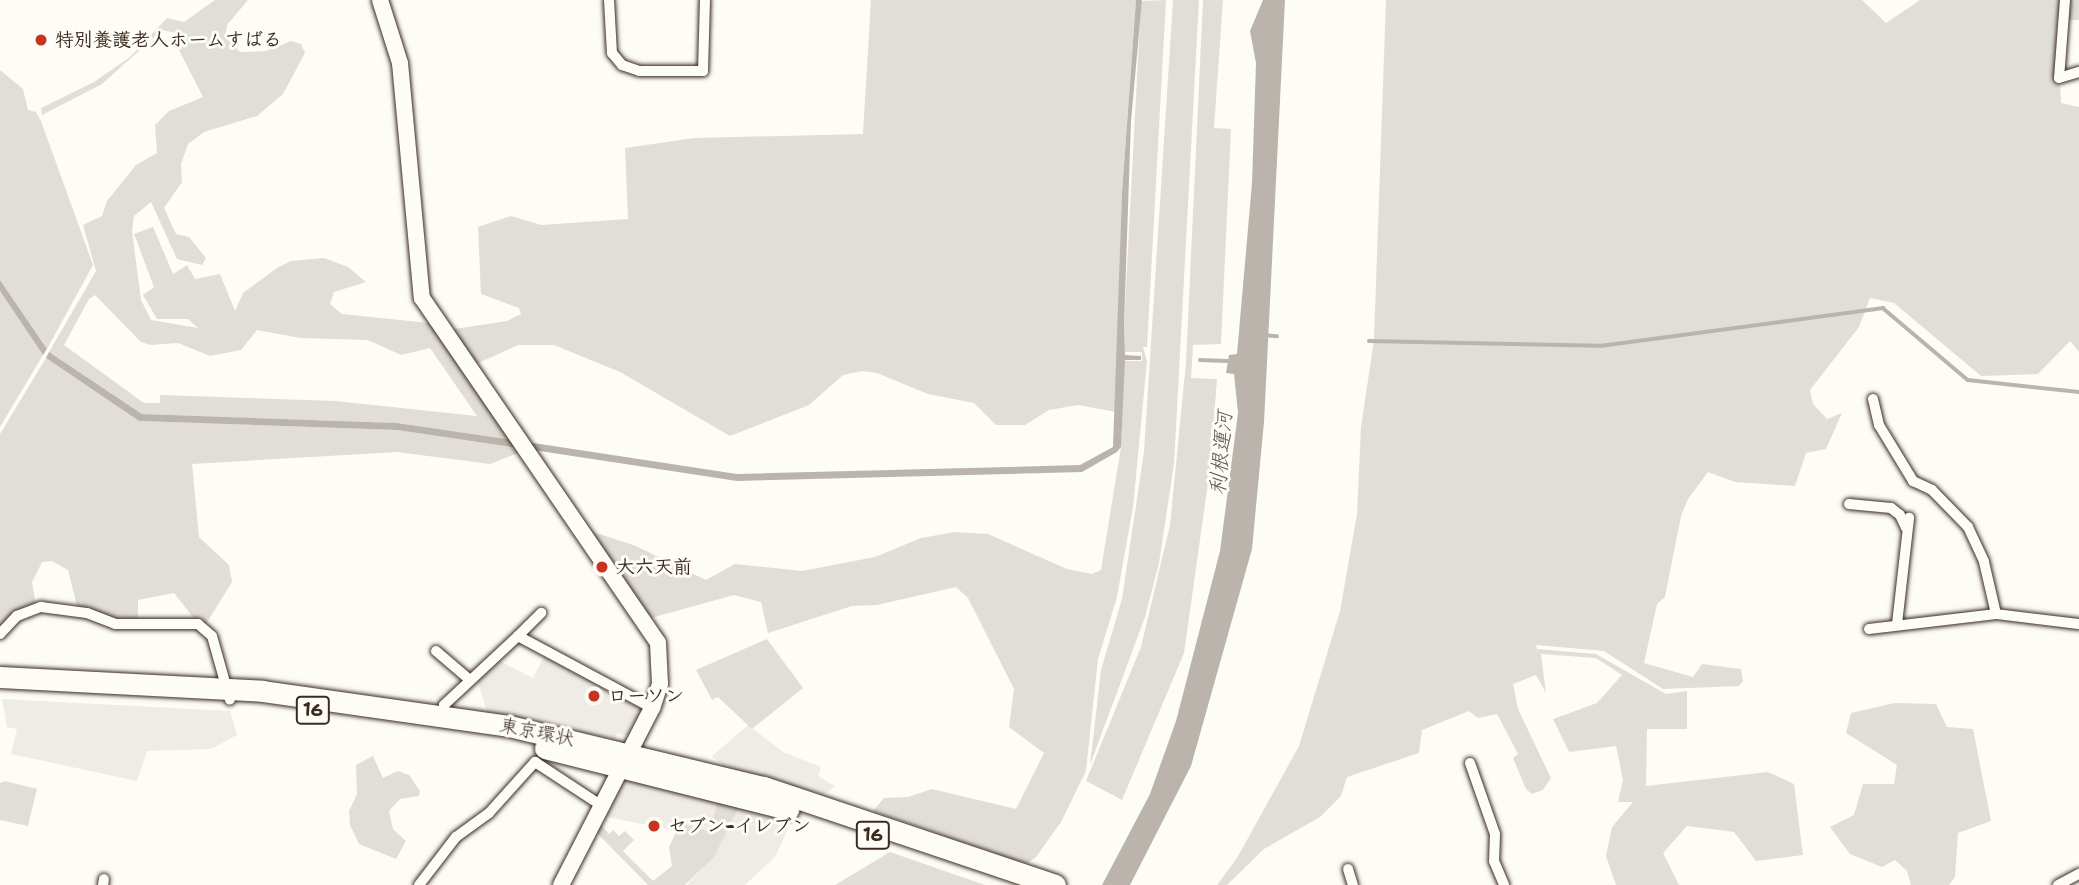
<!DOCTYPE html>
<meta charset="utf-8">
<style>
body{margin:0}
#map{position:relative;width:2079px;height:885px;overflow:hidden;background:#fdfcf7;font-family:"Shantell Sans","Klee One",sans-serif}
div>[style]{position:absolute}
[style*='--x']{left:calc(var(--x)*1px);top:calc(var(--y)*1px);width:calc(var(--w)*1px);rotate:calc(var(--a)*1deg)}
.built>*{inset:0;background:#efece7}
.green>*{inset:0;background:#e1ded7}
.water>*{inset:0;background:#bbb4ad}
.stream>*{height:3.5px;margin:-1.75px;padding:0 1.75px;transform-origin:1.75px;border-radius:1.75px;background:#bbb4ad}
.roads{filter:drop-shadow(0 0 2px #3b2a1e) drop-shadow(0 0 2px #3b2a1e)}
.street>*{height:10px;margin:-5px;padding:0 5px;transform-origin:5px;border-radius:5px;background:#fdfcf7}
.secondary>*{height:16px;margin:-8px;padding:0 8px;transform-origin:8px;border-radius:8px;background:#fdfcf7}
.highway>*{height:21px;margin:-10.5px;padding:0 10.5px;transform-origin:10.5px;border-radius:10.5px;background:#fdfcf7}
.dots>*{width:19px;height:19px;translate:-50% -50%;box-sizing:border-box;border:4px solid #fdfcf7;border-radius:50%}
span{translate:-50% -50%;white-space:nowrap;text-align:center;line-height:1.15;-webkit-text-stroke:6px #fdfcf7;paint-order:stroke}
.shield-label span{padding:2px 5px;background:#fdfcf7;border:2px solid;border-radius:5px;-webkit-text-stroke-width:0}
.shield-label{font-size:18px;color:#3b2a1e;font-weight:700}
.poi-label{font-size:19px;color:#3b2a1e;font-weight:700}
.left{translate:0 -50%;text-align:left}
.street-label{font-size:19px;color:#3b2a1e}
.water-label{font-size:21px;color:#615349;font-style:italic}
</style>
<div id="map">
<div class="built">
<i style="clip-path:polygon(545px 655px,646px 710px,633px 737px,617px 733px,615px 739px,487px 712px,477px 680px,499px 661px,533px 678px)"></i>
<i style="clip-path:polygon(2px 699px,230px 711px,237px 735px,211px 749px,147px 751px,137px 781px,11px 754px,17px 729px,7px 727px)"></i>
<i style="clip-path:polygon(748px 725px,783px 752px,821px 767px,818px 776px,835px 786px,824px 795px,724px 766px,712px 756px)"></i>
<i style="clip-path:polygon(625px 775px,733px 803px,708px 838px,603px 816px)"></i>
<i style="clip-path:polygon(740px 805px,792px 820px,775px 857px,745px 885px,687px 885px,713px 857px)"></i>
</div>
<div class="green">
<i style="clip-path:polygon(evenodd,215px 0,248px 0,227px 25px,225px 37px,240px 52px,266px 51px,291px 41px,301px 44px,305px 53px,283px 94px,257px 116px,204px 132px,188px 144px,181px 164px,182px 182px,164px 208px,176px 234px,189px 237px,206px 258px,202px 265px,177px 259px,151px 202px,134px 216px,132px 231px,141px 300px,151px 320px,198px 328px,188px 319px,157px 319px,143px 295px,154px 287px,134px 234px,153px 227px,173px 274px,187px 265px,195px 279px,220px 274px,235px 311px,243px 293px,277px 268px,291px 261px,324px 258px,348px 267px,366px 282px,334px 292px,330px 304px,342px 314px,429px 323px,513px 440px,397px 423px,142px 414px,49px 352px,96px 271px,83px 225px,102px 216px,107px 201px,136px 165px,157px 153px,155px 125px,169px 111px,203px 97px,179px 50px,176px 33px,162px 30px,102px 84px,42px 115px,41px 108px,94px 82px,130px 57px,167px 18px,184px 22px,215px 0,95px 295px,141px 342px,151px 345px,178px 343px,210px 356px,241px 350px,257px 330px,300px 338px,368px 340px,401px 355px,430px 348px,477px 416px,335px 401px,160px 395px,160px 403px,144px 403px,64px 345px,89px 299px,95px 295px)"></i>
<i style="clip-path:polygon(871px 0,1136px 0,1122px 193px,1116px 412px,1078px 405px,1049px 410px,1025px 425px,996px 425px,974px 403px,928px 394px,877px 373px,862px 371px,843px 375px,809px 405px,730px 436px,620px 372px,554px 345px,518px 345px,474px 365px,448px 330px,507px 321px,521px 314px,519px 308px,481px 294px,478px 227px,511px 216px,541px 225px,628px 219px,625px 148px,694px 138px,863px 134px)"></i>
<i style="clip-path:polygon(1166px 0,1147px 347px,1143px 347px,1147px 361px,1133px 507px,1117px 597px,1098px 659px,1086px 771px,1061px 822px,1036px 857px,1026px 864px,873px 811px,884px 798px,908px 797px,932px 789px,1016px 809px,1044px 753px,1009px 727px,1014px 689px,968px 598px,956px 587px,877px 605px,852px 606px,768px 633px,761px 602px,734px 595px,651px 618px,590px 531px,636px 546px,706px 580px,735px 564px,802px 571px,875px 557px,921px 538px,955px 532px,988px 534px,1067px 569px,1092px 574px,1101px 570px,1121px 447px,1124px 361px,1142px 361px,1142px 352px,1125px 352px,1124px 325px,1141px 1px)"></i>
<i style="clip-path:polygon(1173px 0,1199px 0,1174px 464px,1159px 563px,1145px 617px,1090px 765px,1101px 670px,1122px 599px,1144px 452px)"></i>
<i style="clip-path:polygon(1203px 0,1223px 0,1214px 128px,1231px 129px,1221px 344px,1193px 345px,1191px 378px,1217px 379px,1210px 469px,1184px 653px,1122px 800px,1086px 781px,1141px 647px,1170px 525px,1186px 363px)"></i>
<i style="clip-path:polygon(1386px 0,1862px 0,1886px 23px,1920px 0,2079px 0,2079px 20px,2057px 19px,2061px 103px,2079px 107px,2079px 352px,2070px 341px,2038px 374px,1981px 376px,1894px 303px,1870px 298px,1859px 327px,1810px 390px,1813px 404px,1827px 419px,1842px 413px,1826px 449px,1806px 453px,1795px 486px,1735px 482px,1708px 472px,1688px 499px,1681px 516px,1665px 597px,1657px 604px,1644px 663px,1693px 677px,1702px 664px,1741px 669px,1743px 681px,1739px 686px,1663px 689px,1604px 651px,1536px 645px,1537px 649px,1596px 654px,1666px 694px,1687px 691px,1687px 729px,1647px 729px,1646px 786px,1768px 772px,1794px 784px,1803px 855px,1756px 861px,1734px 832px,1687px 826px,1663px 853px,1679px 885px,1616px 885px,1606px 856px,1612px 827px,1633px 802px,1618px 802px,1623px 780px,1616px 746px,1569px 752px,1553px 719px,1597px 703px,1622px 675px,1596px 658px,1541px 654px,1546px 693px,1536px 675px,1513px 684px,1518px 709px,1551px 778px,1543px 790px,1532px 794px,1526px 789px,1513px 758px,1518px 754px,1497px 714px,1478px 718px,1469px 711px,1422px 730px,1419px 753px,1347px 777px,1341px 796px,1320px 817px,1264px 849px,1227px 885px,1217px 885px,1237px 858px,1299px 746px,1340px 611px,1357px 514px,1361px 427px,1374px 340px)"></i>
<i style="clip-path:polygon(0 70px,23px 89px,28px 110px,36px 112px,41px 121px,93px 265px,47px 349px,0 280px)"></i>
<i style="clip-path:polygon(0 291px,43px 355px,0 427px)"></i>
<i style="clip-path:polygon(46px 358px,139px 421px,397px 430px,518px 448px,521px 452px,490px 464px,397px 452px,192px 464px,199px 537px,229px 565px,232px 582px,206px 624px,196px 621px,174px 593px,138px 600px,138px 621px,120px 621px,78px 610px,68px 570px,52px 561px,42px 562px,32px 582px,36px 605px,0 631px,0 434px)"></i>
<i style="clip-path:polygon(767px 639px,803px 688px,752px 729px,718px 697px,712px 700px,696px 670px)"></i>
<i style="clip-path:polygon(1895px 703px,1936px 704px,1947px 727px,1973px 729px,1991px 821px,1958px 833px,1955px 877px,1949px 885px,1911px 885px,1907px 871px,1895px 860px,1882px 867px,1850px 854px,1830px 827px,1854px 815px,1863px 784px,1894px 784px,1897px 765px,1846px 733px,1851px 713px)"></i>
<i style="clip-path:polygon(373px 756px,383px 778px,398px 771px,409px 775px,420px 791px,419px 796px,400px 799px,389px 811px,393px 829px,406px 841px,396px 859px,359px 844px,350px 825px,349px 811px,357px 794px,356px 765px)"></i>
<i style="clip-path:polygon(5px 781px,37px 789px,28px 826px,0 820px,0 783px)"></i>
<i style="clip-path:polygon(709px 796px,740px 805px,714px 857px,685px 885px,648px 885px,595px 831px,600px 823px,609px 834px,613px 830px,619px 836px,625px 831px,634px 840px,623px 851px,653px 881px,672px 866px,669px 847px,680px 823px,711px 832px,717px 802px)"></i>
<i style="clip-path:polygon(890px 852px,985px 885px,835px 885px)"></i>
</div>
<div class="water">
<i style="clip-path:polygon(1136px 0,1142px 0,1131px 121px,1124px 325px,1125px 355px,1141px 356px,1141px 360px,1125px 360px,1121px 447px,1117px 452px,1082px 472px,737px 481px,533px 450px,527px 442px,737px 474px,1080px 465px,1113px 447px,1122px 193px)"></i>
<i style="clip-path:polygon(1263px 0,1285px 0,1264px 422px,1252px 549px,1191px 766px,1130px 885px,1102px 885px,1150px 794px,1176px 721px,1220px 551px,1238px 413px,1234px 374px,1226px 373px,1229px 355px,1237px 354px,1252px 183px,1256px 63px,1250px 31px)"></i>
<i style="clip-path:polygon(0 280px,47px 349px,43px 355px,0 291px)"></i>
<i style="clip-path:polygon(49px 352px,142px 414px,397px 423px,513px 440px,518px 448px,397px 430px,139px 421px,46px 358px)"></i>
</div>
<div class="stream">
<i style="--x:1261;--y:335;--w:16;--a:4"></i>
<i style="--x:1369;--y:341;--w:231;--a:1.2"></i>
<i style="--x:1600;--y:346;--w:286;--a:-7.6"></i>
<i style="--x:1883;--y:308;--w:111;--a:40.3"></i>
<i style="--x:1968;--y:380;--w:112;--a:6.2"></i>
<i style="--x:1200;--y:360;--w:33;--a:2"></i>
</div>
<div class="roads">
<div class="street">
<i style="--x:609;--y:0;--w:53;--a:86.8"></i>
<i style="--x:612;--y:53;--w:16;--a:50"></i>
<i style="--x:622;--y:65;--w:18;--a:19"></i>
<i style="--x:639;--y:71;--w:64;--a:0"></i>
<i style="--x:703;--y:71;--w:71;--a:-88.4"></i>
<i style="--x:2065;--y:0;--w:78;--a:94.4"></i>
<i style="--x:2059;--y:78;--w:21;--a:-17"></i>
<i style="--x:1873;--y:399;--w:27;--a:77"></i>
<i style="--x:1879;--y:425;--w:66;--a:58.7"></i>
<i style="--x:1913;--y:481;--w:21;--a:25"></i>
<i style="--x:1932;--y:490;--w:52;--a:45.8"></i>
<i style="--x:1968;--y:527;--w:38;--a:65"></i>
<i style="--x:1984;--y:562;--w:53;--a:77"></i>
<i style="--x:1849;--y:504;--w:42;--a:5.4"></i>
<i style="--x:1891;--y:508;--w:11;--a:38"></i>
<i style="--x:1900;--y:515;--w:14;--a:65"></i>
<i style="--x:1897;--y:624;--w:107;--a:-83.5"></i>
<i style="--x:1869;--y:629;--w:128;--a:-6.7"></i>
<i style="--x:1996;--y:614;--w:84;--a:6.9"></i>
<i style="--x:0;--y:634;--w:25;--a:-47"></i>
<i style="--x:17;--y:616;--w:26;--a:-21"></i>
<i style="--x:41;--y:607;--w:46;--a:7.4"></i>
<i style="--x:87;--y:613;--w:30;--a:21"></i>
<i style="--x:115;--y:624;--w:83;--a:0"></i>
<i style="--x:198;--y:624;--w:18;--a:41"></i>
<i style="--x:212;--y:636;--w:66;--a:74.3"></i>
<i style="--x:518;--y:636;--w:33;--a:-45"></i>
<i style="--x:436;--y:651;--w:45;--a:40.5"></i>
<i style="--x:442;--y:714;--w:9;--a:-77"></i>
<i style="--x:444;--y:705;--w:101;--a:-43"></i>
<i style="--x:518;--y:636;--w:152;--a:28.2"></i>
<i style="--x:1470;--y:763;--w:75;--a:70.6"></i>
<i style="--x:1495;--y:834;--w:27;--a:92"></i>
<i style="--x:1494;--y:861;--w:26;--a:67"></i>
<i style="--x:1348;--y:869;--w:17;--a:73"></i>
<i style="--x:103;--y:885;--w:6;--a:-81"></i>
<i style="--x:419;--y:885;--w:61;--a:-52.4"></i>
<i style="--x:456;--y:837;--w:41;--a:-36"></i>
<i style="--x:489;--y:813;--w:69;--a:-48"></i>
<i style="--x:535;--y:762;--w:80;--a:33.3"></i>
<i style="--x:2058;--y:885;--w:24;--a:-28"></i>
</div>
<div class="secondary">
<i style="--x:380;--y:0;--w:66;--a:72.4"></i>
<i style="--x:400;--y:63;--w:236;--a:84.7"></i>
<i style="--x:422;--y:298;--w:418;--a:55.6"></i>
<i style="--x:658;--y:643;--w:41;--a:87.2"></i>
<i style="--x:660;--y:684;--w:25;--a:108"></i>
<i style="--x:652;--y:708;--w:199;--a:117.2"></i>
</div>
<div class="highway">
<i style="--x:0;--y:677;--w:263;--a:3"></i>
<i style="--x:263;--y:691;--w:248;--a:8.1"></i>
<i style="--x:509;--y:726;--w:262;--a:13.5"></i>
<i style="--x:764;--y:787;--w:307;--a:18.6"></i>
<i style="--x:545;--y:748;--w:251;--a:14.1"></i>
</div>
</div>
<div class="dots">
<i style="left:41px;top:40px;background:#c8321e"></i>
<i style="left:602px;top:567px;background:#c8321e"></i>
<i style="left:594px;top:696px;background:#c8321e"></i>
<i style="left:654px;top:826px;background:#c8321e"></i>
</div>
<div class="shield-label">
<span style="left:313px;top:710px">16</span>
<span style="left:873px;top:835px">16</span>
</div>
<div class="poi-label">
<span class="left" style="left:55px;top:40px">特別養護老人ホームすばる</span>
<span class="left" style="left:616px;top:567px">大六天前</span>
<span class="left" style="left:608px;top:696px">ローソン</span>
<span class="left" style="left:668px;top:826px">セブン-イレブン</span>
</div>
<div class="street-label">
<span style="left:537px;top:732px;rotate:11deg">東京環状</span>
</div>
<div class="water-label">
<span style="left:1221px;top:453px;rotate:-85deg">利根運河</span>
</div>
</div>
